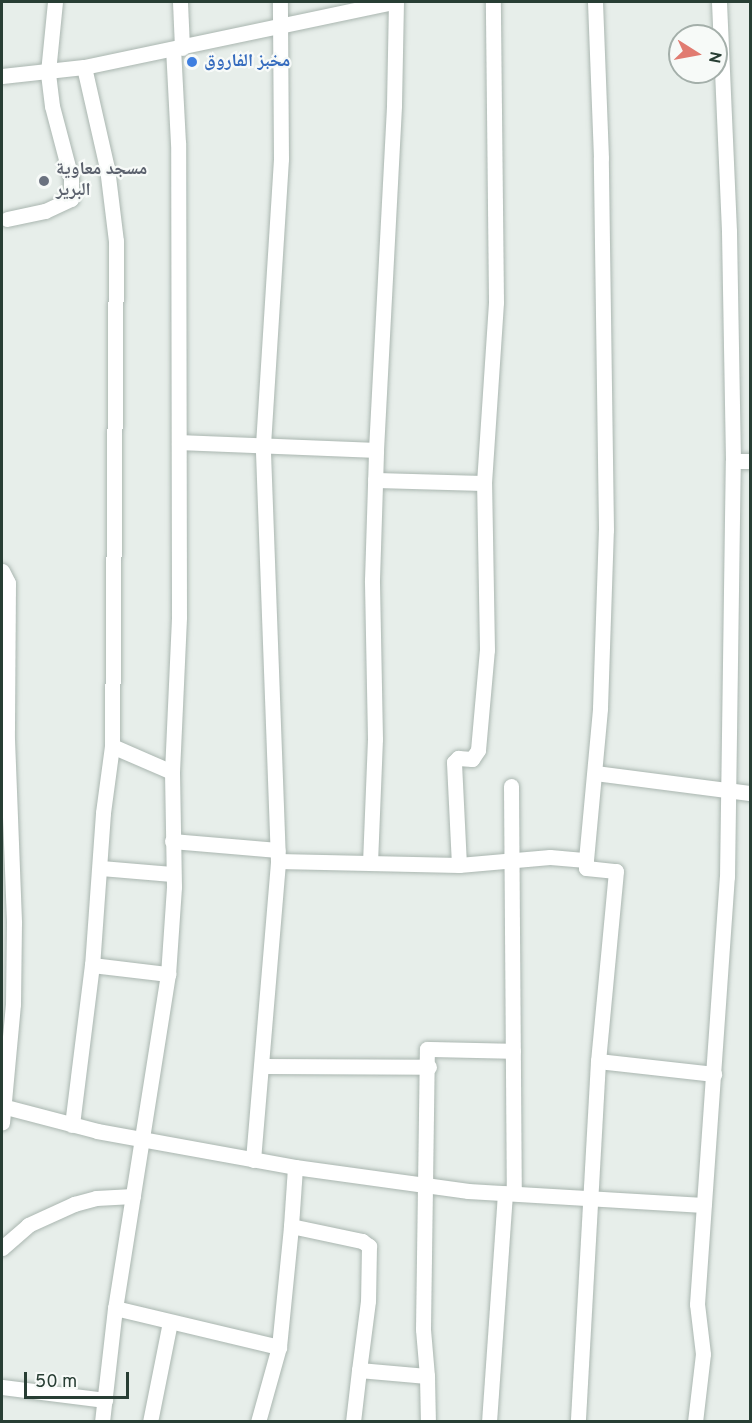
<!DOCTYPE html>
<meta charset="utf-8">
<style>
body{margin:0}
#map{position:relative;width:752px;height:1423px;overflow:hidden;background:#e7eeea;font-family:Overpass,"Noto Naskh Arabic",sans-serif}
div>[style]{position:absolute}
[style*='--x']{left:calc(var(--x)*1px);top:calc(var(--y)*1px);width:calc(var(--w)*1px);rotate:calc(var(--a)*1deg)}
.roads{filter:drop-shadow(0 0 2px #aab6b0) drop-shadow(0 0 2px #aab6b0)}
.minor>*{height:15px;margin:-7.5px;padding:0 7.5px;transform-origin:7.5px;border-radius:7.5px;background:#fff}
.dots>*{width:16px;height:16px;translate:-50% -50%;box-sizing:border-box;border:3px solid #f7faf8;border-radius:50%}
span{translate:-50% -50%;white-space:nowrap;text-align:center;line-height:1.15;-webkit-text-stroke:4.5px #f7faf8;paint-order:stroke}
.shop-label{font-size:18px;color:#366cbe;font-weight:700}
.left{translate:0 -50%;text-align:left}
.worship-label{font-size:18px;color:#5b616d;font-weight:700}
.frame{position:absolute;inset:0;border:3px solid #283e34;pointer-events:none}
.north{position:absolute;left:668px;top:24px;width:60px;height:60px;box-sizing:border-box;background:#f7faf8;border:2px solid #a4afaa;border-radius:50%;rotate:101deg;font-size:16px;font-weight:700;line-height:24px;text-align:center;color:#283e34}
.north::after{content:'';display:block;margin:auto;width:21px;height:27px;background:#e17b71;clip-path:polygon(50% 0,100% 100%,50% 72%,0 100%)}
.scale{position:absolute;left:24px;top:1372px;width:105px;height:27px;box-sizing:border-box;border:3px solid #283e34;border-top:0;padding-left:8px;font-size:18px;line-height:21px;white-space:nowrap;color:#283e34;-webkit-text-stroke:4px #f7faf8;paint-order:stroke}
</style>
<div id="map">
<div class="roads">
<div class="minor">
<i style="--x:180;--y:2;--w:46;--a:87.5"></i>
<i style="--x:84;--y:67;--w:104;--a:77.2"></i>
<i style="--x:107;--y:168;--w:74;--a:83"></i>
<i style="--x:116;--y:241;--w:505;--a:90.45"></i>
<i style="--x:112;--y:746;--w:65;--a:23.4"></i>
<i style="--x:172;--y:772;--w:115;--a:89"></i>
<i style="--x:174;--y:887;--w:87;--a:93.9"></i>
<i style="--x:168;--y:974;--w:338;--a:99"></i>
<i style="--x:115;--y:1308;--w:115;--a:96.5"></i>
<i style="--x:2;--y:76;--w:82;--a:-6.3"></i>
<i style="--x:84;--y:67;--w:315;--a:-11.9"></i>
<i style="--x:7;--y:219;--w:39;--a:-12"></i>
<i style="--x:45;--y:211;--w:29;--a:-25"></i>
<i style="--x:71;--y:199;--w:21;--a:-90"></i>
<i style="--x:71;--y:178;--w:74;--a:-104.8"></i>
<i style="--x:52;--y:106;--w:34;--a:-97"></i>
<i style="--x:48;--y:72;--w:70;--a:-84.3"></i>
<i style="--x:179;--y:442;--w:197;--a:2.3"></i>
<i style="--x:733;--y:461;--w:17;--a:0"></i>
<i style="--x:375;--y:480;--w:109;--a:1.6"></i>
<i style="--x:2;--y:571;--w:13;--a:63"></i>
<i style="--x:8;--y:583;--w:156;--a:90.4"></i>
<i style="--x:7;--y:739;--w:184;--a:87.8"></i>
<i style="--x:14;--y:923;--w:81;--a:90.7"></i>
<i style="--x:13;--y:1004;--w:119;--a:95.3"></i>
<i style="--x:112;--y:746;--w:68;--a:97.7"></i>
<i style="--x:103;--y:813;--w:152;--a:94.1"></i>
<i style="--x:92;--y:965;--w:77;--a:6.8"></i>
<i style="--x:172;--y:772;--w:155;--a:-87.4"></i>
<i style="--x:179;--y:617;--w:474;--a:-90.1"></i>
<i style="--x:178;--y:143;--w:94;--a:-93"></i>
<i style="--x:595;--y:773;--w:156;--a:7.4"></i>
<i style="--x:511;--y:786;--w:407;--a:89.6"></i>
<i style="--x:172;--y:841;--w:106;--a:4.9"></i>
<i style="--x:586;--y:860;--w:153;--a:-84.7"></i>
<i style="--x:600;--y:708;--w:178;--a:-88.1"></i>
<i style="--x:606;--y:530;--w:372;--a:-90.8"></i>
<i style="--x:601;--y:158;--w:156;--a:-92.2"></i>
<i style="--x:278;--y:861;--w:181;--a:1.3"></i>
<i style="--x:459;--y:865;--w:91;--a:-5"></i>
<i style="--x:550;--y:857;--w:36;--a:5"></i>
<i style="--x:586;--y:860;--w:8;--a:90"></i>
<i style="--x:586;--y:868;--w:30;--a:6"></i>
<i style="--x:616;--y:871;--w:191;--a:95.4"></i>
<i style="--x:598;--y:1061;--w:362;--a:93.2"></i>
<i style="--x:370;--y:863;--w:124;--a:-87.7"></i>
<i style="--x:375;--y:739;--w:159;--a:-91.1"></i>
<i style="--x:372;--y:580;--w:130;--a:-88.2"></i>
<i style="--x:376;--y:450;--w:345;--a:-87"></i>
<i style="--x:394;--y:105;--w:103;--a:-88.9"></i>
<i style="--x:459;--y:865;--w:103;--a:-92.8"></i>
<i style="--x:454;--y:762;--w:6;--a:-45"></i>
<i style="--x:458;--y:758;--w:14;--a:4"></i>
<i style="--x:472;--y:759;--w:11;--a:-56"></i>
<i style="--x:478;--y:750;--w:100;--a:-84.9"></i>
<i style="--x:487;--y:650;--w:167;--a:-91"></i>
<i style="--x:484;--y:483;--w:181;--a:-86.2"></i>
<i style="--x:496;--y:302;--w:300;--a:-90.6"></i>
<i style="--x:101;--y:868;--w:71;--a:4.8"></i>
<i style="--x:598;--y:1061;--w:117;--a:6.4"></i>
<i style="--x:263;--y:1066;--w:166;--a:0.3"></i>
<i style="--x:2;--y:1106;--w:98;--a:14.7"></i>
<i style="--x:97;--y:1131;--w:201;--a:10.3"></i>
<i style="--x:295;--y:1167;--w:175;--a:7.9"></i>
<i style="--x:468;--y:1191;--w:236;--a:3.4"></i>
<i style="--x:72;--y:1125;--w:161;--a:-82.9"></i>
<i style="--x:253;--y:1160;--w:300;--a:-85.2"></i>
<i style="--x:278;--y:861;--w:416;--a:-92.1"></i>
<i style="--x:263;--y:445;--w:287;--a:-86.4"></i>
<i style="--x:281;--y:159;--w:157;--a:-90.4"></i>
<i style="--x:291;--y:1226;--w:59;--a:-86.1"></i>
<i style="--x:2;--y:1248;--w:35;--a:-41"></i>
<i style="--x:28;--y:1225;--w:51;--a:-24.5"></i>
<i style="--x:74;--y:1204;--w:23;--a:-15"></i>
<i style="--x:96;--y:1198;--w:37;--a:-3"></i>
<i style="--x:115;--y:1308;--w:169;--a:13.4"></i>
<i style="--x:427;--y:1376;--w:46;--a:88.8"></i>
<i style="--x:2;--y:1387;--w:104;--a:7.2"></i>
<i style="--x:150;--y:1422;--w:102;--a:-78.7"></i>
<i style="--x:258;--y:1422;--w:78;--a:-74.4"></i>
<i style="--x:279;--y:1347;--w:122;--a:-84.3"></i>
<i style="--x:291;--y:1226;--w:73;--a:11.9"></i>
<i style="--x:362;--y:1241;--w:9;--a:36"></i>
<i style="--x:369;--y:1246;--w:55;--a:91"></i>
<i style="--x:368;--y:1301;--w:70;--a:97.4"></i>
<i style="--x:359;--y:1370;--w:68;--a:5"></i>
<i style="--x:427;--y:1376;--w:47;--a:-94.9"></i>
<i style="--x:423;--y:1329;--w:280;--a:-89.2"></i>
<i style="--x:427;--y:1049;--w:86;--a:1.3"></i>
<i style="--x:353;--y:1422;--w:52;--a:-83.4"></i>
<i style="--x:489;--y:1422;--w:229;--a:-86"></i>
<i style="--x:695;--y:1422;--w:68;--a:-83.3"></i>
<i style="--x:703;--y:1354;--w:50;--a:-96.8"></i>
<i style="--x:697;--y:1304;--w:428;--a:-86"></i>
<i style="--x:727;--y:877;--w:416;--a:-89.2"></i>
<i style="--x:733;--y:461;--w:230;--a:-91"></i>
<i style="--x:729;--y:231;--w:229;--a:-92.5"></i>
</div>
</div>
<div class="dots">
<i style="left:192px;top:62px;background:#3f7fe0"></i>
<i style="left:44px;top:181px;background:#6b7280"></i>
</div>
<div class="shop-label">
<span class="left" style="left:204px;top:62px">مخبز الفاروق</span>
</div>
<div class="worship-label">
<span class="left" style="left:56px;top:181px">مسجد معاوية<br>البرير</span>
</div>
<div class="frame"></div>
<div class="north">N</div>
<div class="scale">50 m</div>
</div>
